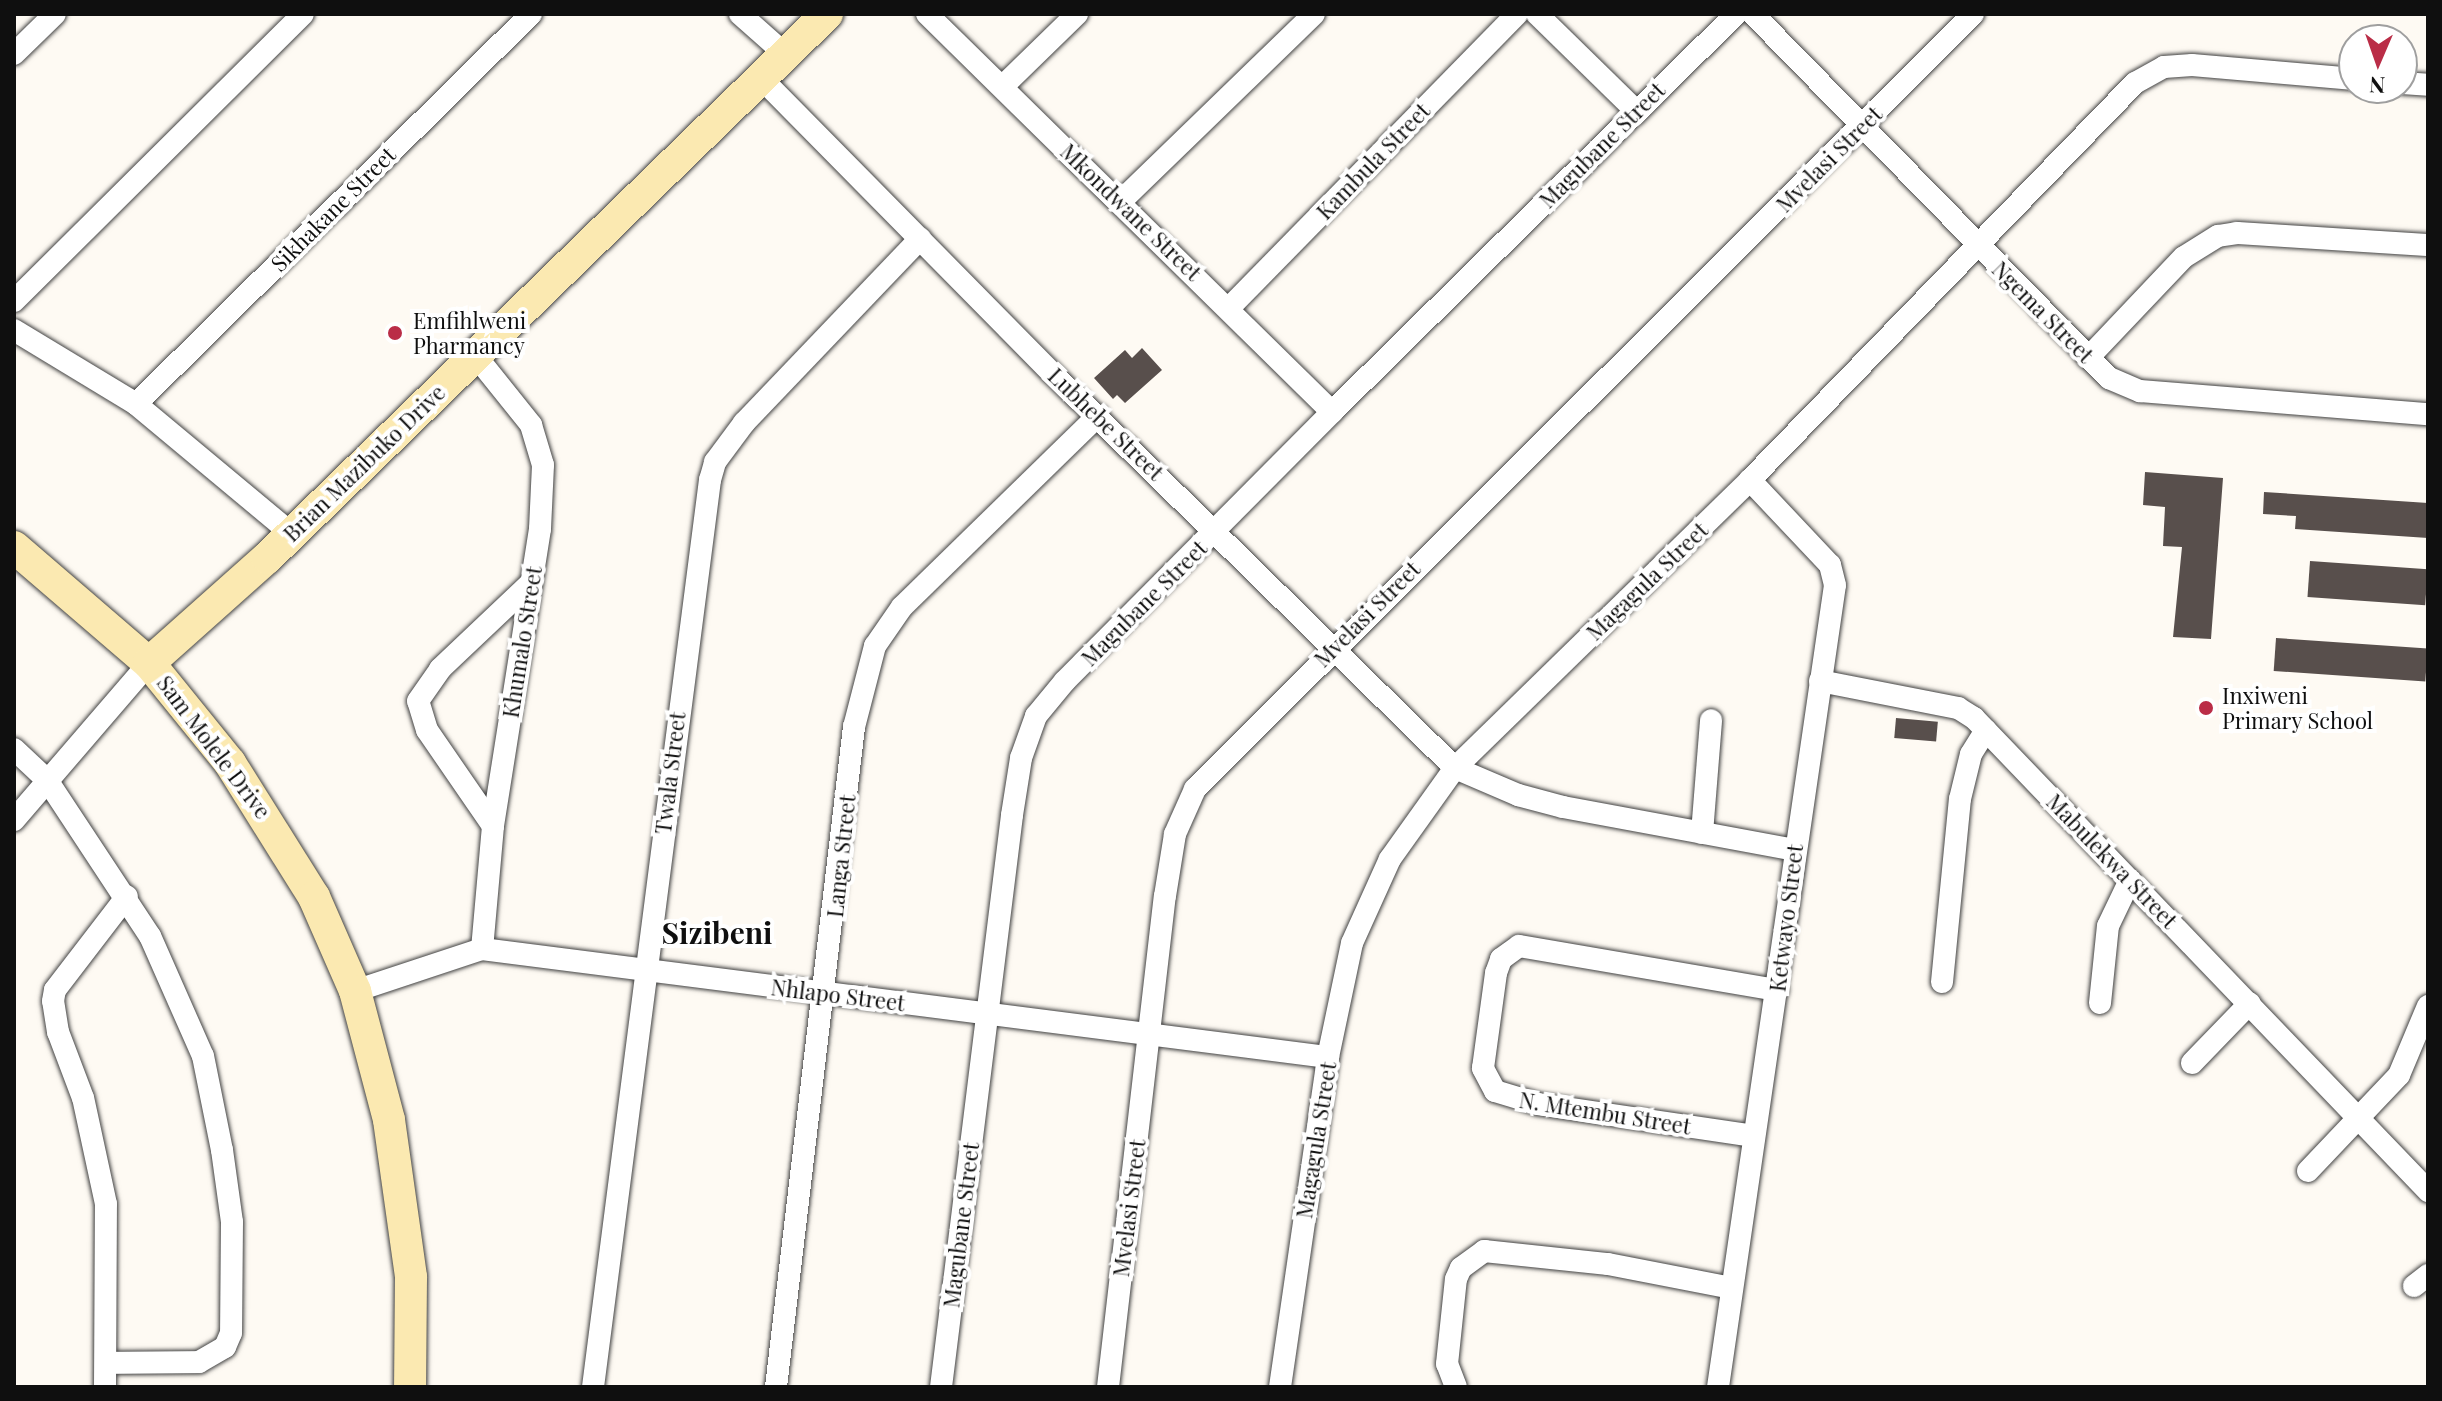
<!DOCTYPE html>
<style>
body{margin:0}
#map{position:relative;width:2442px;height:1401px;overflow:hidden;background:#fefaf3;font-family:"Playfair Display",serif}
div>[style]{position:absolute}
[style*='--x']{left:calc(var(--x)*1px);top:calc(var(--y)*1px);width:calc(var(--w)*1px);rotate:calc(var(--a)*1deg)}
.building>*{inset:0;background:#584f4c;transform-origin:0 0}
.roads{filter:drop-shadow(0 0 2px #424242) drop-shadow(0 0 2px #424242)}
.street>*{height:22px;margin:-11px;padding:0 11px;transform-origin:11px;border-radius:11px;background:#fff}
.secondary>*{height:32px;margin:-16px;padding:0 16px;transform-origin:16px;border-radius:16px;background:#fbe9b1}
.dots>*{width:22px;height:22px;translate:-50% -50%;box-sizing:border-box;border:4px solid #fff;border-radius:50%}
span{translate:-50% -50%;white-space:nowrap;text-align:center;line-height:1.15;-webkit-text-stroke:8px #fff;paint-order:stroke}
.street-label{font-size:22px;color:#0f0f0f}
.poi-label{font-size:22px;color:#0f0f0f}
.left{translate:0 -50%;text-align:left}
.district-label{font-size:30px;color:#0f0f0f;font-weight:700}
.frame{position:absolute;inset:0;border:16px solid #0f0f0f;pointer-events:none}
.north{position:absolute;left:2338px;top:24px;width:80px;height:80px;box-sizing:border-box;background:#fff;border:2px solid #9f9f9f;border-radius:50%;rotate:182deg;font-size:22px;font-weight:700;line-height:32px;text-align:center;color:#0f0f0f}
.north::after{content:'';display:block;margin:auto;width:28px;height:36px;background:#ba2d47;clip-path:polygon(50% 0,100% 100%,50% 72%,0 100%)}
</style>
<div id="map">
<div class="building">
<i style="clip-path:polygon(1142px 348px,1162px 370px,1125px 403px,1117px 395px,1113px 399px,1094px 378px,1125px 350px,1132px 358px)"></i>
<i style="clip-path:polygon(2145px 472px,2223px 478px,2211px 639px,2173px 637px,2182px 547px,2163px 546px,2165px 507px,2143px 505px)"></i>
<i style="clip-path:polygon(2264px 492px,2428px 503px,2428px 538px,2295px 529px,2296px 516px,2263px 514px)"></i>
<i style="left:2310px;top:561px;width:118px;height:36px;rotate:4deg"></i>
<i style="left:2276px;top:638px;width:152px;height:33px;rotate:4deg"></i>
<i style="left:1896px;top:718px;width:42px;height:20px;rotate:5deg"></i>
</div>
<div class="roads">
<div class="street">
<i style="--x:740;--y:14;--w:60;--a:41.6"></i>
<i style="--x:927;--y:14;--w:568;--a:44.5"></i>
<i style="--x:1537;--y:14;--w:139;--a:44.4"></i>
<i style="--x:1753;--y:14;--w:509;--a:45.64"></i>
<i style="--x:2109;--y:378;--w:34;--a:23"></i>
<i style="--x:2140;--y:391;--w:289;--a:4.6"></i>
<i style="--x:14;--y:54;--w:57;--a:-44.3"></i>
<i style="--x:760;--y:77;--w:416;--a:45.4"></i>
<i style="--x:1052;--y:373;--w:564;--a:44.43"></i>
<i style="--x:1455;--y:768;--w:69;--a:23.2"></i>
<i style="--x:1518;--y:795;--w:47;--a:14.9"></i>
<i style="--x:1563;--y:807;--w:236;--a:10.5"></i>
<i style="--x:2402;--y:83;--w:26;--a:4"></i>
<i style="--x:1004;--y:85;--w:102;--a:-44.2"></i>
<i style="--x:1120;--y:202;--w:270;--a:-44.1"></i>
<i style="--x:14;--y:301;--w:407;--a:-44.8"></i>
<i style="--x:1230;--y:307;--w:410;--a:-45.6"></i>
<i style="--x:14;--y:330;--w:143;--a:31.2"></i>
<i style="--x:136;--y:404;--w:203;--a:39.8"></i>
<i style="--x:475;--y:355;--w:90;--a:51.3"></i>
<i style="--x:531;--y:425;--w:42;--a:73.3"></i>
<i style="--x:543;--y:465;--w:64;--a:92.7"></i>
<i style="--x:540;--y:529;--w:301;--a:99"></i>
<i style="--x:493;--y:826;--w:123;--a:95.1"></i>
<i style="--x:2088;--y:358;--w:139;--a:-46.5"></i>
<i style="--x:2184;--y:257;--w:40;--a:-32"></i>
<i style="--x:2218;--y:236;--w:19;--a:-9"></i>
<i style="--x:2237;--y:233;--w:191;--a:3.6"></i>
<i style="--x:136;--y:404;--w:555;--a:-44.64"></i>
<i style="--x:1820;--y:681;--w:141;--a:11.1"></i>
<i style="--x:1958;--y:708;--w:19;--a:32"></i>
<i style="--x:1974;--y:718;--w:656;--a:46.17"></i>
<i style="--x:14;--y:749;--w:45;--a:43.2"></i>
<i style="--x:47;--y:780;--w:187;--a:56.6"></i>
<i style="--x:150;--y:936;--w:131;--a:66.2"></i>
<i style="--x:203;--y:1056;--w:96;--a:78.6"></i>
<i style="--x:222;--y:1150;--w:73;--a:82.1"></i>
<i style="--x:232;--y:1222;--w:111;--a:90.5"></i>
<i style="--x:231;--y:1333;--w:15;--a:113"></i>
<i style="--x:225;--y:1347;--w:30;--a:150"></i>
<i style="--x:199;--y:1362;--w:93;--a:179.4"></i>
<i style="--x:14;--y:820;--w:207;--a:-49.3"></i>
<i style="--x:493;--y:826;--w:116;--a:-124.5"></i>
<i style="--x:427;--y:730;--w:30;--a:-107"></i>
<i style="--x:418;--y:701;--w:39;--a:-55"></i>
<i style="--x:440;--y:669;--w:125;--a:-43.4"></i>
<i style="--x:1702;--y:833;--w:113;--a:-85.4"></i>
<i style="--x:1942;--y:982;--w:184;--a:-84.4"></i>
<i style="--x:1960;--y:799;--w:46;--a:-76.3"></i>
<i style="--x:1971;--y:754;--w:28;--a:-58"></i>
<i style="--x:355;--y:991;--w:134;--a:-18.3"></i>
<i style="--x:482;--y:949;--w:853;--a:7.28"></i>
<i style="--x:2100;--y:1003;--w:77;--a:-84.1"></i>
<i style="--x:2108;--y:926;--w:51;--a:-64.4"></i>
<i style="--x:2192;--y:1063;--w:83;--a:-46"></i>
<i style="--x:1754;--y:1136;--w:218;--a:-171.6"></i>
<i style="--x:1538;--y:1104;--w:45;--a:-163.2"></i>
<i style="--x:1495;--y:1091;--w:26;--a:-118"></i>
<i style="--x:1483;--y:1068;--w:96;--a:-82.2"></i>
<i style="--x:1496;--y:973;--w:15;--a:-70"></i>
<i style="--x:1501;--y:959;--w:22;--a:-36"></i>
<i style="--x:1519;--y:946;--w:262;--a:9.7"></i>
<i style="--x:2308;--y:1171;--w:132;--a:-46.5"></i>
<i style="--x:2399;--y:1075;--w:75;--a:-67.2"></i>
<i style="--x:2414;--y:1286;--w:18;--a:-38"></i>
<i style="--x:105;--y:1387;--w:183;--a:-89.7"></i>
<i style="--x:106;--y:1204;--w:108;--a:-102.2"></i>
<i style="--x:83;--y:1098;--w:71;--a:-110.7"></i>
<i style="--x:58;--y:1032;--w:31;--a:-99"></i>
<i style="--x:53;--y:1001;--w:11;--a:-80"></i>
<i style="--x:55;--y:990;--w:118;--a:-52.5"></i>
<i style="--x:593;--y:1387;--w:915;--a:-82.65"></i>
<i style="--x:710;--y:480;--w:19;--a:-74"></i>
<i style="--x:715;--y:462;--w:49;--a:-53.4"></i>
<i style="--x:744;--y:423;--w:255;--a:-46.3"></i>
<i style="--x:776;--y:1387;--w:665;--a:-83.26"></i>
<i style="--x:854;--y:727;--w:84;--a:-75.5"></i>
<i style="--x:875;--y:646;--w:47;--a:-55.3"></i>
<i style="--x:902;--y:607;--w:274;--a:-44.3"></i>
<i style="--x:941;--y:1387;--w:576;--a:-82.92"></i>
<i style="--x:1012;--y:815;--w:58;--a:-81"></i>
<i style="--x:1021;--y:758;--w:45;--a:-70.3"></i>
<i style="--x:1036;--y:716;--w:45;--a:-50.4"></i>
<i style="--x:1065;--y:681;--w:379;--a:-45.2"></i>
<i style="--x:1332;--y:412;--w:567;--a:-44.57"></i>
<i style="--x:1108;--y:1387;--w:494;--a:-83.4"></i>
<i style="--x:1165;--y:896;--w:63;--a:-80.8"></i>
<i style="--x:1175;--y:834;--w:49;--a:-66"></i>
<i style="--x:1195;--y:789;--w:1098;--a:-44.89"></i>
<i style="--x:1280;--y:1387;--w:333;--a:-81.7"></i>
<i style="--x:1328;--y:1057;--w:116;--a:-78.1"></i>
<i style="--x:1352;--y:943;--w:92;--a:-65.7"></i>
<i style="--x:1390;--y:859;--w:112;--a:-54.5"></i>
<i style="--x:1455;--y:768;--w:412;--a:-44.3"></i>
<i style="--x:1750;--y:480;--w:553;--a:-45.88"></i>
<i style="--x:2135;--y:83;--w:33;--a:-29"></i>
<i style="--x:2164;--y:67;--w:28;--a:-4"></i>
<i style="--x:2192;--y:65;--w:163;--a:4.9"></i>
<i style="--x:1456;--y:1387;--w:25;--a:-111"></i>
<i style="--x:1447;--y:1364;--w:85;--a:-84"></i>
<i style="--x:1456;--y:1279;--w:12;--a:-66"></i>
<i style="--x:1461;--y:1268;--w:29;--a:-36"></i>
<i style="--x:1484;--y:1251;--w:125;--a:6"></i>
<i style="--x:1608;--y:1264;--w:126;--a:11"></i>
<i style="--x:1718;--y:1387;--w:810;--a:-81.7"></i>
<i style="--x:1835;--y:585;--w:21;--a:-104"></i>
<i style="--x:1830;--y:565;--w:117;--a:-133.3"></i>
</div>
<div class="secondary">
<i style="--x:14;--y:547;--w:178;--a:40.7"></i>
<i style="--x:149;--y:663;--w:129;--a:51"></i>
<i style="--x:230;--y:763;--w:158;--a:57.9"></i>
<i style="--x:314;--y:897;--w:103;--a:66.4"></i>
<i style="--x:355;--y:991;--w:133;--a:75.2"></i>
<i style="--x:389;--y:1120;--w:159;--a:82"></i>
<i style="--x:411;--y:1277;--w:110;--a:90.5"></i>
<i style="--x:149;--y:663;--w:158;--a:-41.7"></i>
<i style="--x:267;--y:558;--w:781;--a:-44.17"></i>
</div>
</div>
<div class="dots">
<i style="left:395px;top:333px;background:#ba2d47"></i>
<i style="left:2206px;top:708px;background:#ba2d47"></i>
</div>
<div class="street-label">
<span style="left:1602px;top:145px;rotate:-45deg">Magubane Street</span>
<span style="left:1829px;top:159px;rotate:-45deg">Mvelasi Street</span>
<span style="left:1373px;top:161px;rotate:-46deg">Kambula Street</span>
<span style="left:333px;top:209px;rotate:-45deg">Sikhakane Street</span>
<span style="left:1131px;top:212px;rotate:44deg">Mkondwane Street</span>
<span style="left:2043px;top:312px;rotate:45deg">Ngema Street</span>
<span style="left:1106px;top:424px;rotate:44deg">Lubhebe Street</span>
<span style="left:364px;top:463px;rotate:-44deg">Brian Mazibuko Drive</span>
<span style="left:1647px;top:581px;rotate:-44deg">Magagula Street</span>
<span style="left:1144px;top:603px;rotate:-45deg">Magubane Street</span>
<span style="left:1367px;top:614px;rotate:-45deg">Mvelasi Street</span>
<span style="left:522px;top:642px;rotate:-81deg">Khumalo Street</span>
<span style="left:214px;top:747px;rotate:53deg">Sam Molele Drive</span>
<span style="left:670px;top:773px;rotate:-83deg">Twala Street</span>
<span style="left:841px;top:856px;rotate:-84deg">Langa Street</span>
<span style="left:2112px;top:861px;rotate:46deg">Mabulekwa Street</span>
<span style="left:1786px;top:918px;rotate:-83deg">Ketwayo Street</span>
<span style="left:838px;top:995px;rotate:7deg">Nhlapo Street</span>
<span style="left:1605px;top:1113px;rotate:9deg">N. Mtembu Street</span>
<span style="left:1316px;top:1140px;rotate:-81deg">Magagula Street</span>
<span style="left:1129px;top:1208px;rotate:-83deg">Mvelasi Street</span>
<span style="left:961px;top:1225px;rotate:-83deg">Magubane Street</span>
</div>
<div class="poi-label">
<span class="left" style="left:413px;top:333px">Emfihlweni<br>Pharmancy</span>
<span class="left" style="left:2222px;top:708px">Inxiweni<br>Primary School</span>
</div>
<div class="district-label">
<span style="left:717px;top:932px">Sizibeni</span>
</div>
<div class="frame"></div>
<div class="north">N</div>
</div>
